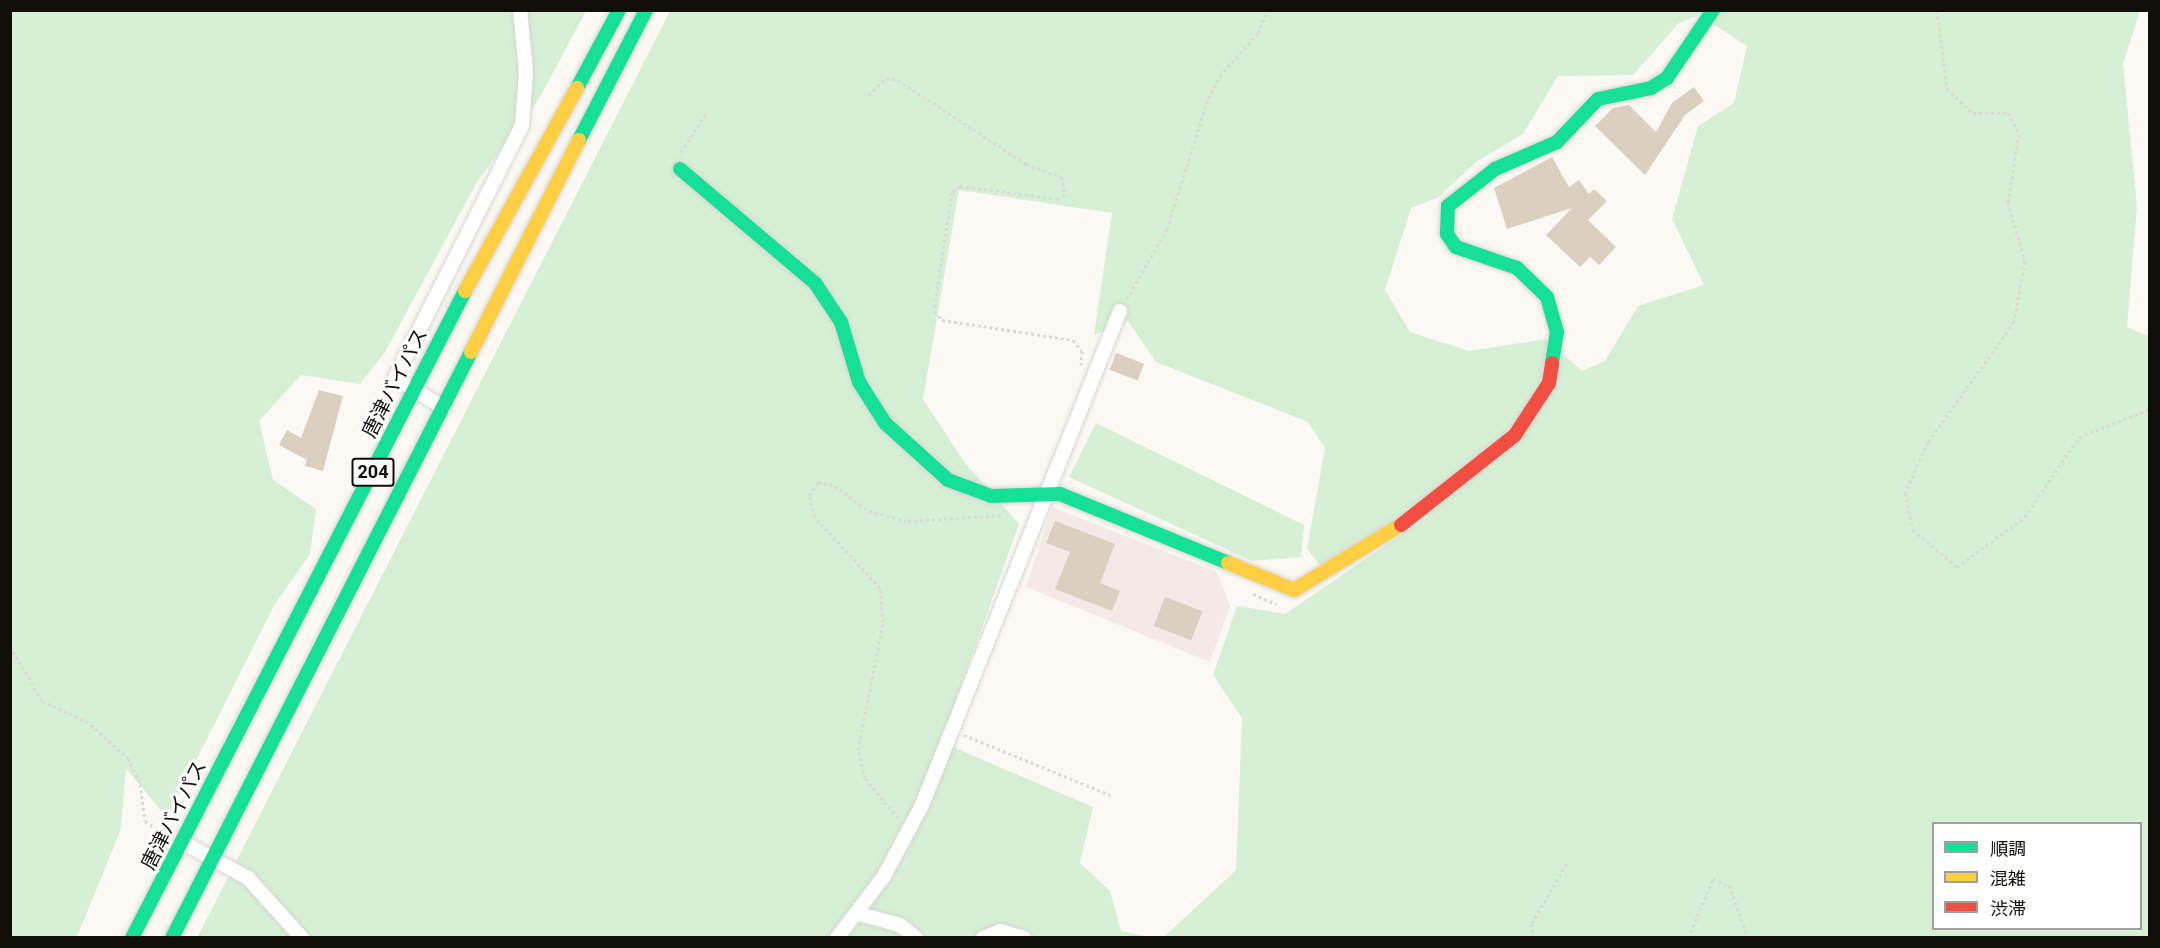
<!DOCTYPE html>
<meta charset="utf-8">
<style>
body{margin:0}
#map{position:relative;width:2160px;height:948px;overflow:hidden;background:#fcf9f5;font-family:Roboto,"Noto Sans JP",sans-serif}
div>[style]{position:absolute}
[style*='--x']{left:calc(var(--x)*1px);top:calc(var(--y)*1px);width:calc(var(--w)*1px);rotate:calc(var(--a)*1deg)}
.industrial>*{inset:0;background:#f4e9e6}
.green>*{inset:0;background:#d5f0d4}
.building>*{inset:0;background:#dbd0bf;transform-origin:0 0}
.path>*{height:3px;margin-top:-1.5px;transform-origin:0;background:repeating-linear-gradient(90deg,#dcdad9 0 3px,transparent 0 6px)}
.roads{filter:drop-shadow(0 0 2px #d8d6d1) drop-shadow(0 0 2px #d8d6d1)}
.street>*{height:14px;margin:-7px;padding:0 7px;transform-origin:7px;border-radius:7px;background:#fffefe}
.fast>*{height:14px;margin:-7px;padding:0 7px;transform-origin:7px;border-radius:7px;background:#16e098}
.slow>*{height:14px;margin:-7px;padding:0 7px;transform-origin:7px;border-radius:7px;background:#ffcf43}
.jam>*{height:14px;margin:-7px;padding:0 7px;transform-origin:7px;border-radius:7px;background:#f24e42}
span{translate:-50% -50%;white-space:nowrap;text-align:center;line-height:1.15;-webkit-text-stroke:6px #fff;paint-order:stroke}
.shield-label span{padding:2px 4px;background:#fff;border:2px solid;border-radius:4px;-webkit-text-stroke-width:0}
.shield-label{font-size:18px;color:#110f0a;font-weight:700}
.street-label{font-size:20px;color:#110f0a}
.frame{position:absolute;inset:0;border:12px solid #110f0a;pointer-events:none}
.legend{position:absolute;left:1932px;top:822px;width:210px;height:108px;box-sizing:border-box;background:#fff;border:2px solid #a09f9d;margin:0;padding:8px 10px;list-style:none;font-size:18px;color:#110f0a}
.legend li{display:flex;align-items:center;gap:12px;height:30px}
.legend b{width:30px;border:2px solid #a09f9d}
</style>
<div id="map">
<div class="industrial">
<i style="clip-path:polygon(1052px 507px,1217px 572px,1230px 606px,1210px 662px,1026px 587px)"></i>
</div>
<div class="green">
<i style="clip-path:polygon(10px 11px,586px 11px,539px 99px,477px 182px,385px 352px,360px 384px,301px 375px,259px 421px,273px 480px,316px 509px,310px 554px,275px 604px,167px 818px,126px 768px,121px 829px,77px 937px,11px 937px)"></i>
<i style="clip-path:polygon(evenodd,670px 11px,2140px 11px,2123px 64px,2137px 206px,2127px 327px,2150px 337px,2149px 937px,1164px 937px,1236px 870px,1242px 718px,1213px 675px,1237px 606px,1285px 614px,1433px 513px,1320px 565px,1307px 549px,1325px 448px,1308px 422px,1156px 362px,1128px 321px,1094px 335px,1112px 213px,959px 190px,923px 399px,965px 463px,1019px 524px,941px 742px,1093px 807px,1080px 863px,1110px 891px,1121px 931px,1149px 937px,197px 938px,670px 11px,1699px 15px,1747px 46px,1734px 103px,1698px 126px,1672px 219px,1704px 285px,1638px 306px,1605px 361px,1582px 371px,1546px 339px,1469px 351px,1410px 332px,1385px 290px,1411px 208px,1439px 197px,1476px 162px,1523px 134px,1558px 76px,1633px 75px,1679px 23px,1699px 15px,670px 11px,1934px 824px,2140px 824px,2140px 928px,1934px 928px,1934px 824px)"></i>
<i style="clip-path:polygon(1096px 423px,1304px 525px,1301px 557px,1252px 561px,1069px 477px)"></i>
</div>
<div class="building">
<i style="clip-path:polygon(1694px 87px,1704px 101px,1685px 115px,1645px 175px,1595px 126px,1613px 108px,1629px 105px,1656px 132px,1672px 103px)"></i>
<i style="clip-path:polygon(1552px 157px,1569px 187px,1579px 180px,1589px 194px,1594px 189px,1607px 201px,1588px 220px,1616px 247px,1599px 265px,1590px 257px,1580px 267px,1546px 235px,1572px 208px,1507px 229px,1494px 188px)"></i>
<i style="left:1116px;top:353px;width:30px;height:18px;rotate:21deg"></i>
<i style="clip-path:polygon(319px 390px,343px 396px,323px 471px,305px 466px,307px 460px,279px 445px,287px 430px,301px 438px)"></i>
<i style="clip-path:polygon(1055px 521px,1115px 544px,1100px 583px,1120px 591px,1112px 611px,1055px 589px,1070px 552px,1046px 543px)"></i>
<i style="left:1165px;top:597px;width:40px;height:31px;rotate:21deg"></i>
</div>
<div class="path">
<i style="--x:1314;--y:10;--w:22;--a:0"></i>
<i style="--x:1937;--y:10;--w:80;--a:82.8"></i>
<i style="--x:1947;--y:89;--w:35;--a:43"></i>
<i style="--x:1973;--y:113;--w:35;--a:0"></i>
<i style="--x:2008;--y:113;--w:24;--a:62"></i>
<i style="--x:2019;--y:134;--w:69;--a:99.2"></i>
<i style="--x:2008;--y:202;--w:61;--a:73.9"></i>
<i style="--x:2025;--y:261;--w:62;--a:100.2"></i>
<i style="--x:2014;--y:322;--w:148;--a:125.6"></i>
<i style="--x:1928;--y:442;--w:56;--a:114.3"></i>
<i style="--x:1905;--y:493;--w:38;--a:78"></i>
<i style="--x:1913;--y:530;--w:57;--a:40.1"></i>
<i style="--x:1957;--y:567;--w:84;--a:-36.3"></i>
<i style="--x:2025;--y:517;--w:97;--a:-56"></i>
<i style="--x:2079;--y:437;--w:76;--a:-21.5"></i>
<i style="--x:869;--y:95;--w:24;--a:-45"></i>
<i style="--x:886;--y:78;--w:12;--a:9"></i>
<i style="--x:898;--y:80;--w:153;--a:33.3"></i>
<i style="--x:1026;--y:164;--w:38;--a:20"></i>
<i style="--x:1062;--y:177;--w:18;--a:81"></i>
<i style="--x:1065;--y:195;--w:8;--a:150"></i>
<i style="--x:1058;--y:199;--w:99;--a:-172.4"></i>
<i style="--x:960;--y:186;--w:10;--a:143"></i>
<i style="--x:952;--y:192;--w:120;--a:98.6"></i>
<i style="--x:934;--y:311;--w:12;--a:48"></i>
<i style="--x:942;--y:320;--w:133;--a:8.7"></i>
<i style="--x:1073;--y:340;--w:14;--a:51"></i>
<i style="--x:1082;--y:351;--w:14;--a:94"></i>
<i style="--x:681;--y:152;--w:46;--a:-57.3"></i>
<i style="--x:1127;--y:299;--w:81;--a:-60.3"></i>
<i style="--x:1167;--y:229;--w:137;--a:-72.6"></i>
<i style="--x:1208;--y:98;--w:25;--a:-61"></i>
<i style="--x:1220;--y:76;--w:57;--a:-48.5"></i>
<i style="--x:1258;--y:33;--w:25;--a:-67"></i>
<i style="--x:1253;--y:594;--w:26;--a:23"></i>
<i style="--x:10;--y:646;--w:64;--a:59.8"></i>
<i style="--x:42;--y:701;--w:48;--a:24.4"></i>
<i style="--x:86;--y:721;--w:56;--a:41.4"></i>
<i style="--x:128;--y:758;--w:29;--a:65"></i>
<i style="--x:140;--y:784;--w:37;--a:82"></i>
<i style="--x:145;--y:821;--w:23;--a:34"></i>
<i style="--x:964;--y:735;--w:158;--a:22.3"></i>
<i style="--x:898;--y:818;--w:52;--a:-129.5"></i>
<i style="--x:865;--y:778;--w:29;--a:-104"></i>
<i style="--x:858;--y:750;--w:130;--a:-78.9"></i>
<i style="--x:883;--y:622;--w:34;--a:-95"></i>
<i style="--x:880;--y:588;--w:96;--a:-132.5"></i>
<i style="--x:815;--y:517;--w:23;--a:-105"></i>
<i style="--x:809;--y:495;--w:16;--a:-55"></i>
<i style="--x:818;--y:482;--w:17;--a:13"></i>
<i style="--x:835;--y:486;--w:42;--a:36.3"></i>
<i style="--x:869;--y:511;--w:40;--a:14.4"></i>
<i style="--x:908;--y:521;--w:96;--a:-3.6"></i>
<i style="--x:1533;--y:938;--w:15;--a:-94"></i>
<i style="--x:1532;--y:923;--w:69;--a:-59.7"></i>
<i style="--x:1688;--y:938;--w:64;--a:-67"></i>
<i style="--x:1713;--y:879;--w:17;--a:21"></i>
<i style="--x:1729;--y:885;--w:56;--a:70.3"></i>
</div>
<div class="roads">
<div class="street">
<i style="--x:444;--y:408;--w:57;--a:-148.5"></i>
<i style="--x:395;--y:378;--w:283;--a:-63.3"></i>
<i style="--x:522;--y:125;--w:53;--a:-85.7"></i>
<i style="--x:526;--y:72;--w:62;--a:-95.5"></i>
<i style="--x:182;--y:842;--w:75;--a:28.6"></i>
<i style="--x:248;--y:878;--w:81;--a:48"></i>
<i style="--x:859;--y:914;--w:42;--a:15"></i>
<i style="--x:900;--y:925;--w:21;--a:39"></i>
<i style="--x:837;--y:938;--w:78;--a:-52.8"></i>
<i style="--x:884;--y:876;--w:81;--a:-61.8"></i>
<i style="--x:922;--y:805;--w:532;--a:-68.16"></i>
<i style="--x:983;--y:938;--w:18;--a:-22"></i>
<i style="--x:1000;--y:931;--w:25;--a:16"></i>
</div>
<div class="fast">
<i style="--x:577;--y:88;--w:89;--a:-61.7"></i>
<i style="--x:579;--y:140;--w:146;--a:-62.7"></i>
<i style="--x:680;--y:169;--w:177;--a:40.2"></i>
<i style="--x:815;--y:283;--w:47;--a:56.3"></i>
<i style="--x:841;--y:322;--w:63;--a:73.3"></i>
<i style="--x:859;--y:382;--w:49;--a:57.6"></i>
<i style="--x:885;--y:423;--w:85;--a:42.1"></i>
<i style="--x:948;--y:480;--w:46;--a:20.4"></i>
<i style="--x:991;--y:496;--w:69;--a:-1.7"></i>
<i style="--x:1060;--y:494;--w:182;--a:22.3"></i>
<i style="--x:1552;--y:363;--w:31;--a:-81"></i>
<i style="--x:1557;--y:332;--w:36;--a:-106"></i>
<i style="--x:1547;--y:297;--w:42;--a:-136"></i>
<i style="--x:1517;--y:268;--w:65;--a:-161"></i>
<i style="--x:1456;--y:247;--w:16;--a:-125"></i>
<i style="--x:1447;--y:234;--w:28;--a:-88"></i>
<i style="--x:1448;--y:206;--w:60;--a:-38.2"></i>
<i style="--x:1495;--y:169;--w:68;--a:-23.5"></i>
<i style="--x:1557;--y:142;--w:59;--a:-46.4"></i>
<i style="--x:1598;--y:99;--w:54;--a:-11.7"></i>
<i style="--x:1651;--y:88;--w:19;--a:-32"></i>
<i style="--x:1667;--y:78;--w:82;--a:-55.9"></i>
<i style="--x:132;--y:938;--w:728;--a:-62.77"></i>
<i style="--x:172;--y:938;--w:658;--a:-62.97"></i>
</div>
<div class="slow">
<i style="--x:465;--y:291;--w:232;--a:-61.1"></i>
<i style="--x:471;--y:352;--w:238;--a:-63"></i>
<i style="--x:1228;--y:563;--w:71;--a:22.2"></i>
<i style="--x:1294;--y:590;--w:125;--a:-31.3"></i>
</div>
<div class="jam">
<i style="--x:1401;--y:525;--w:145;--a:-38.3"></i>
<i style="--x:1515;--y:435;--w:62;--a:-56.8"></i>
<i style="--x:1549;--y:383;--w:20;--a:-81"></i>
</div>
</div>
<div class="shield-label">
<span style="left:373px;top:472px">204</span>
</div>
<div class="street-label">
<span style="left:395px;top:383px;rotate:-63deg">唐津バイパス</span>
<span style="left:174px;top:815px;rotate:-63deg">唐津バイパス</span>
</div>
<div class="frame"></div>
<ul class="legend">
<li><b style="height:8px;background:#16e098"></b>順調</li>
<li><b style="height:8px;background:#ffcf43"></b>混雑</li>
<li><b style="height:8px;background:#f24e42"></b>渋滞</li>
</ul>
</div>
